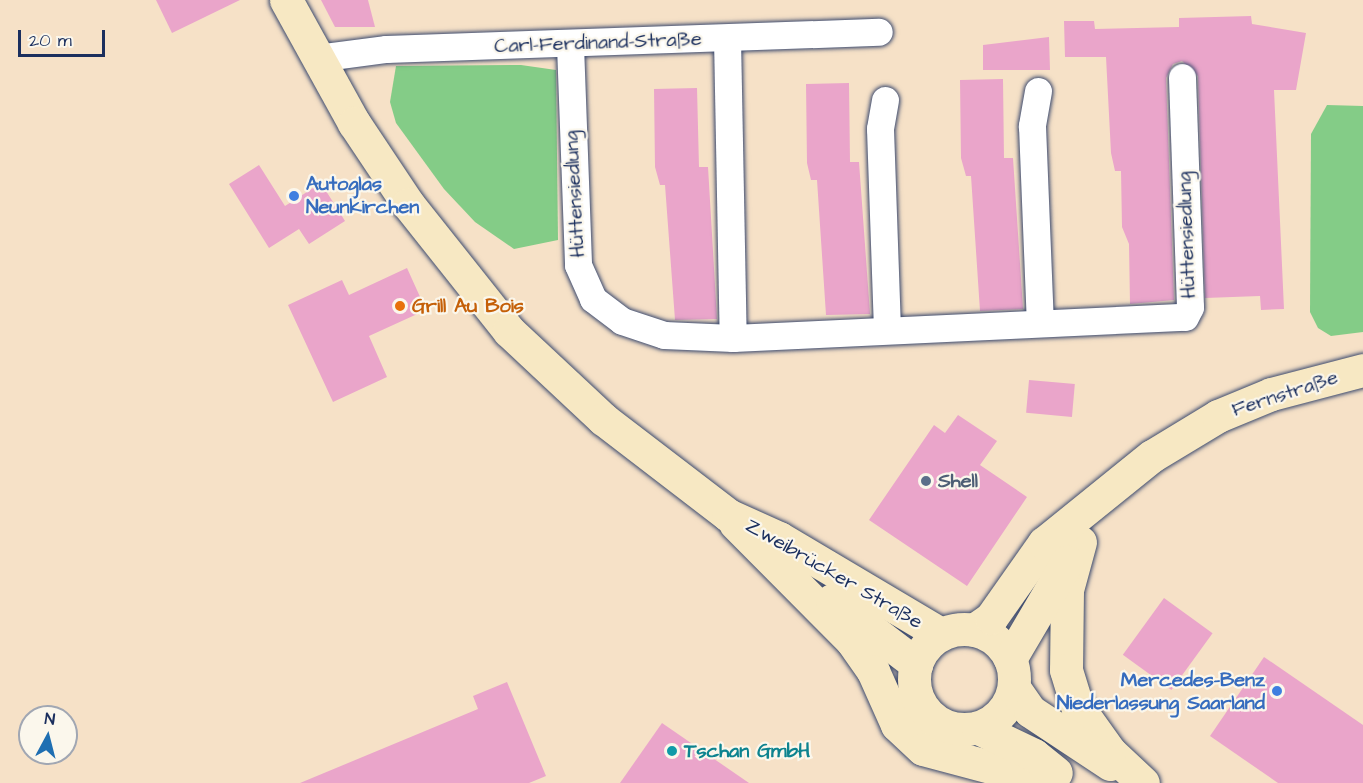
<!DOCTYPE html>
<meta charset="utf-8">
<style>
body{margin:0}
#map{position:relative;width:1363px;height:783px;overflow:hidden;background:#f6e1c7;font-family:"Architects Daughter",sans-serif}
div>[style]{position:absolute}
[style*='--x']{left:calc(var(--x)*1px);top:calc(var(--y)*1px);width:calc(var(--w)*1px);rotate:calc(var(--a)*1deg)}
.green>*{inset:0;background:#84cc87}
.building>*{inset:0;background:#eaa5ca;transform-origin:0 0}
.roads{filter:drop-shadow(0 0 2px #3c4a6e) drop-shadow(0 0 2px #3c4a6e)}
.street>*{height:27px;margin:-13.5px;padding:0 13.5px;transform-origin:13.5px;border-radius:13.5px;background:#fff}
.secondary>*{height:33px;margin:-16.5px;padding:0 16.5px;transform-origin:16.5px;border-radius:16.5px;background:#f7e8c3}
.secondary>.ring{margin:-16.5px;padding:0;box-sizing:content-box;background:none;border:33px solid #f7e8c3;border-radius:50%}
.dots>*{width:16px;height:16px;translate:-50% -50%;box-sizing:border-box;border:3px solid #fbf7ec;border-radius:50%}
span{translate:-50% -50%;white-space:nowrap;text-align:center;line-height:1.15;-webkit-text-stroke:4.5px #fbf7ec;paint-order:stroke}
.street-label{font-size:20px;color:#1b2f5e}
.shop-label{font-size:20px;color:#366cbe;font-weight:700}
.left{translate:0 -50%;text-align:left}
.right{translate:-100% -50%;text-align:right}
.food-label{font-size:20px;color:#c56008;font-weight:700}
.service-label{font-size:20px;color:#4e5e75;font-weight:700}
.culture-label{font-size:20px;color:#0d838f;font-weight:700}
.north{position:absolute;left:18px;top:705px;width:60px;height:60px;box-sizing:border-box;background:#fbf7ec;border:2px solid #a1a7b3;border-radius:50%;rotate:7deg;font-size:16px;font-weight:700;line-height:24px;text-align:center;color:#1b2f5e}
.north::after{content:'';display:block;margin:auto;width:21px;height:27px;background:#1f6fb2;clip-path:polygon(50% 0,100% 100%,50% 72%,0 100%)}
.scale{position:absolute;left:18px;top:30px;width:87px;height:27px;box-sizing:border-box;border:3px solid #1b2f5e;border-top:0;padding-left:8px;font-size:18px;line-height:21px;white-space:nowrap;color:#1b2f5e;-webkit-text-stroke:4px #fbf7ec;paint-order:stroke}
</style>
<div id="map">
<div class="green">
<i style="clip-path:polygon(521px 65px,556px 70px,558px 240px,514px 249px,475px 222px,444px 189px,396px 123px,390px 102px,396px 66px)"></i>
<i style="clip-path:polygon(1327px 105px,1363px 106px,1363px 332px,1331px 336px,1318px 328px,1310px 312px,1311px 134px)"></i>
</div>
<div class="building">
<i style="clip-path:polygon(156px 0,240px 0,172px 33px)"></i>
<i style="clip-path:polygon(321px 0,368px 0,375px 27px,335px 27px)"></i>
<i style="clip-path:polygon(1251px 16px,1252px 24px,1306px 33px,1296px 90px,1274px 90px,1284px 309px,1261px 310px,1260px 296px,1205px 298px,1198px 76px,1182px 61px,1173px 64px,1166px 78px,1174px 300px,1130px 304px,1129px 244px,1122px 227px,1121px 171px,1115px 171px,1111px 153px,1106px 57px,1065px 57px,1064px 21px,1094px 21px,1095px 29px,1179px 27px,1179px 18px)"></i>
<i style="clip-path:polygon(1049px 37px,1050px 70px,983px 70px,983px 45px)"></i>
<i style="clip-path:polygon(1003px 79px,1004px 158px,1013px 158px,1023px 309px,980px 311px,971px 176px,966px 176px,961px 158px,960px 80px)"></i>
<i style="clip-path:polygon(849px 83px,850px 162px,859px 162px,870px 314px,826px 315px,817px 180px,811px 180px,807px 163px,806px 84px)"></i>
<i style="clip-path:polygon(697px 88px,699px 167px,708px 167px,717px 319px,675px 320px,665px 185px,660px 185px,655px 167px,654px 89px)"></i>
<i style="clip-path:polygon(259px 165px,285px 206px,321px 183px,345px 221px,309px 244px,299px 229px,269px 248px,229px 184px)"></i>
<i style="clip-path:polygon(407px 268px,426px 310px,369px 336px,387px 377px,333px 402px,288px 305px,342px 280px,349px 295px)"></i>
<i style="left:1029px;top:380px;width:46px;height:33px;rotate:5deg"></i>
<i style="clip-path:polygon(958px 415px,997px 441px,980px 465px,1027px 497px,967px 586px,869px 520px,934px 425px,945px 433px)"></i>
<i style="left:1164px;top:598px;width:60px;height:70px;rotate:36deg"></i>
<i style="clip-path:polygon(1264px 657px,1363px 725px,1363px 783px,1278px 783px,1210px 736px)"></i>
<i style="clip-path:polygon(507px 682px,546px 776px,529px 783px,300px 783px,478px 709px,473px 696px)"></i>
<i style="clip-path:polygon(662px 723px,749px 783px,620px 783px)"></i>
</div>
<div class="roads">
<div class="street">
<i style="--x:727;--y:38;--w:300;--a:88.9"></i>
<i style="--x:570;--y:45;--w:220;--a:87.9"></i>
<i style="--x:578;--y:265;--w:37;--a:66"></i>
<i style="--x:593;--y:299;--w:36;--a:37"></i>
<i style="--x:622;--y:321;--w:44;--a:18.4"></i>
<i style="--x:664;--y:335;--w:69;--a:2.5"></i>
<i style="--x:733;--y:338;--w:452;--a:-2.7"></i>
<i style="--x:1185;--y:317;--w:11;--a:-63"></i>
<i style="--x:1190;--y:307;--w:230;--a:-92"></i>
<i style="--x:317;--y:58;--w:70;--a:-7.4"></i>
<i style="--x:386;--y:49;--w:493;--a:-2"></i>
<i style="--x:1038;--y:91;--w:36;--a:100"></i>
<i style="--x:1032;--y:126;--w:196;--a:87.7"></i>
<i style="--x:885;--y:100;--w:29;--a:100"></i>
<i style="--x:880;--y:129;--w:201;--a:88"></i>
</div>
<div class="secondary">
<i style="--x:286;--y:0;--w:141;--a:61.1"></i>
<i style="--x:354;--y:123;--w:97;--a:56.3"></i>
<i style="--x:408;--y:204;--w:162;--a:51.5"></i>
<i style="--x:509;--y:331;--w:129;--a:43.1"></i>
<i style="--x:603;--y:419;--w:158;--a:37.5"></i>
<i style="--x:728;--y:515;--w:56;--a:24.3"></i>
<i style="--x:779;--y:538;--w:188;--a:30.7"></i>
<i style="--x:735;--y:523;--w:166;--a:45.2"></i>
<i style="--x:852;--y:641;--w:37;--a:55"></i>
<i style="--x:873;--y:671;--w:59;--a:66"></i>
<i style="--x:897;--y:725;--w:35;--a:43"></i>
<i style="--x:923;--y:749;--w:131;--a:15"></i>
<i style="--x:1080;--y:542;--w:50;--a:105.2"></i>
<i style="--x:1067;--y:590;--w:80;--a:90.7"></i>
<i style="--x:1066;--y:670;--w:38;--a:73"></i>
<i style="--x:1077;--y:706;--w:57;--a:54.3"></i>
<i style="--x:1110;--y:752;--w:45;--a:43.2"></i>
<i style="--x:832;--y:600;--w:106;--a:37.3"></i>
<i class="ring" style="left:914px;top:629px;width:67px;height:67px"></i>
<i style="--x:974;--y:630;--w:21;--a:-35"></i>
<i style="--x:991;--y:618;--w:92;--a:-54.8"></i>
<i style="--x:1044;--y:543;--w:139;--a:-38.9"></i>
<i style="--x:1152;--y:456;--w:77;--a:-31.2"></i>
<i style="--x:1218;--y:416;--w:57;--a:-22.5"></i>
<i style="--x:1271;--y:394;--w:95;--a:-14.6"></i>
<i style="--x:1010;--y:659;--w:113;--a:-59.6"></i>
<i style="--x:1014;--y:688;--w:28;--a:55"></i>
<i style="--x:1030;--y:711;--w:96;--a:33.5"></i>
<i style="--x:978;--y:728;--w:62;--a:25.7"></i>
<i style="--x:1034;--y:755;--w:28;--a:39"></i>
</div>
</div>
<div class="dots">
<i style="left:294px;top:196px;background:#3f7fe0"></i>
<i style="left:400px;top:306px;background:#e8710a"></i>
<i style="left:926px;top:481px;background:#5c6f8a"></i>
<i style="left:1277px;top:691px;background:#3f7fe0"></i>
<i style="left:672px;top:751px;background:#0f9aa8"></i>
</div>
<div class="street-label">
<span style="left:598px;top:43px;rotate:-2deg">Carl-Ferdinand-Straße</span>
<span style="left:575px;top:194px;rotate:-93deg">Hüttensiedlung</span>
<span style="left:1187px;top:235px;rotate:-92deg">Hüttensiedlung</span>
<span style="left:1285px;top:394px;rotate:-18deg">Fernstraße</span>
<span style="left:834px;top:574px;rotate:30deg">Zweibrücker Straße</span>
</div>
<div class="shop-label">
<span class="left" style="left:306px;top:196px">Autoglas<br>Neunkirchen</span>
<span class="right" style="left:1265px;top:692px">Mercedes-Benz<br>Niederlassung Saarland</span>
</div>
<div class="food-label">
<span class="left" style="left:412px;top:306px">Grill Au Bois</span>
</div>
<div class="service-label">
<span class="left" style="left:938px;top:481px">Shell</span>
</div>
<div class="culture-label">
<span class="left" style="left:684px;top:751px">Tschan GmbH</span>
</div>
<div class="north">N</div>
<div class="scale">20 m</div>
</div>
